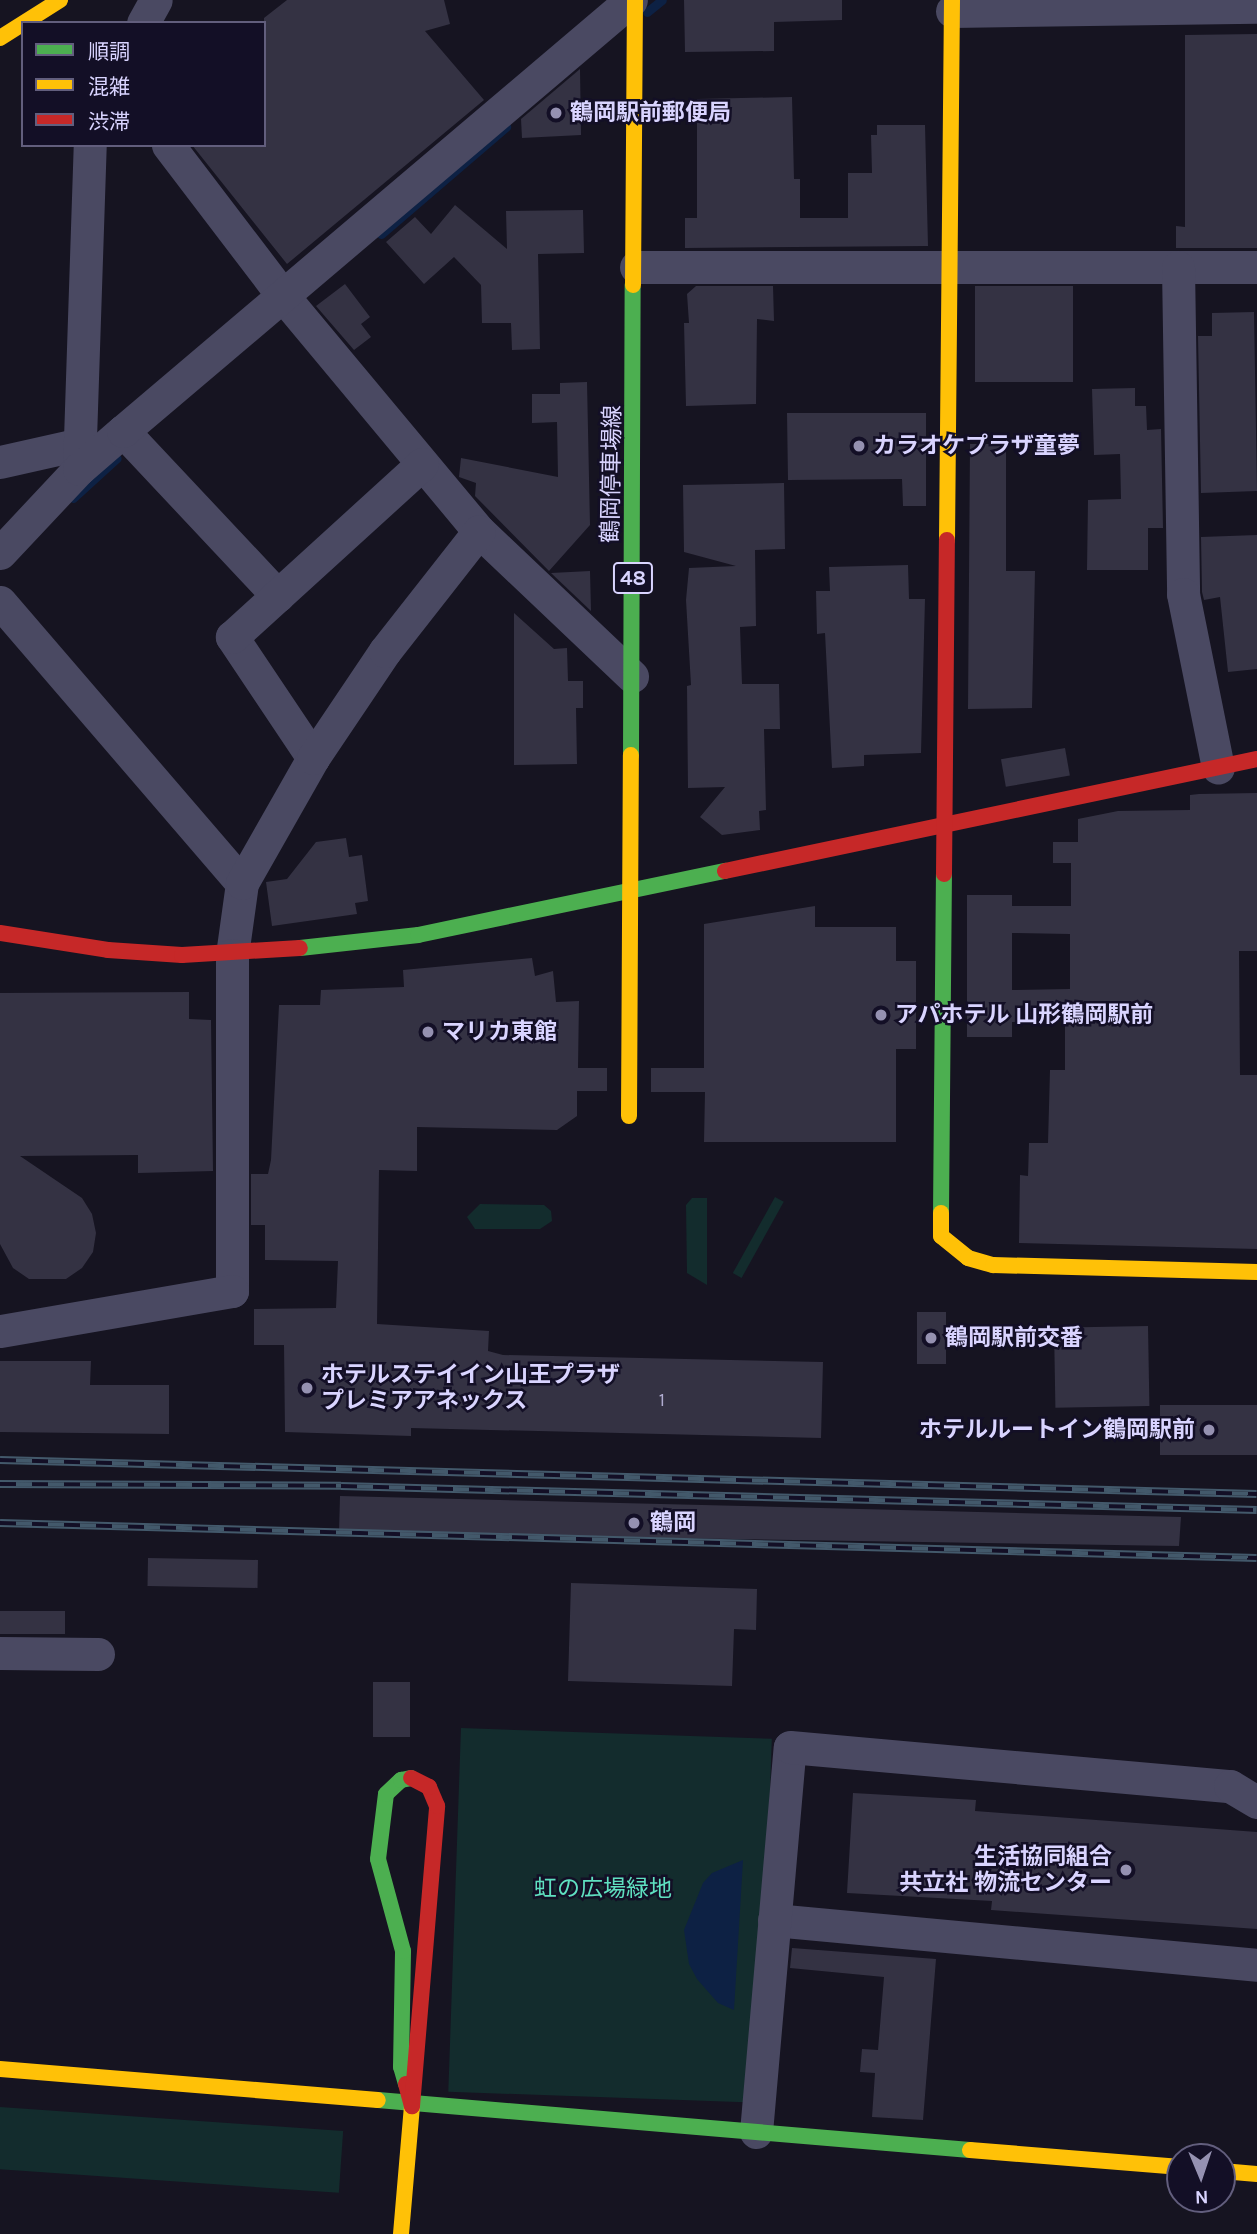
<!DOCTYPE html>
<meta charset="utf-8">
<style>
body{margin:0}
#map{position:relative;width:1257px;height:2234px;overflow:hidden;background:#161421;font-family:Karla,"Noto Sans JP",sans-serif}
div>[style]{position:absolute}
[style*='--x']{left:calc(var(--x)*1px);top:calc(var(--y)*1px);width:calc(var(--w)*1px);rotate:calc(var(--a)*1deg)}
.green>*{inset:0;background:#132c2d;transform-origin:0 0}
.water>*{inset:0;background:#0d2144}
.stream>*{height:9px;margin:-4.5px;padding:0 4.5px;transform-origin:4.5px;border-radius:4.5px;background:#0d2144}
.building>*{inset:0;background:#343243;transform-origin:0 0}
.street>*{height:33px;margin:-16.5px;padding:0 16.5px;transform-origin:16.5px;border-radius:16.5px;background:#4a4962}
.fast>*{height:16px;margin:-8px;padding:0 8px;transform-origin:8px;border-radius:8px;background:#4caf50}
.slow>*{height:16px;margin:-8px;padding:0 8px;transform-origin:8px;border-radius:8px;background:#ffc107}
.jam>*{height:16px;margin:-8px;padding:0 8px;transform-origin:8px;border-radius:8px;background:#c62828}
.rail>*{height:8px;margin-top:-4px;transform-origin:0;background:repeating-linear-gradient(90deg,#130f26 0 16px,#43596b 0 32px);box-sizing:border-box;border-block:2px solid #43596b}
.dots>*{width:19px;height:19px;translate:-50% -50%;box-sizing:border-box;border:4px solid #130f26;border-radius:50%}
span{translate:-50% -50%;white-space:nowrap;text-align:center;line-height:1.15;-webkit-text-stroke:5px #130f26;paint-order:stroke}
.number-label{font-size:19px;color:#b0acd0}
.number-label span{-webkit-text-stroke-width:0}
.shield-label span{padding:2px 5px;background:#130f26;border:2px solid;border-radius:5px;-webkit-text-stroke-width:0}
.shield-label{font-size:21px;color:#d9d4ff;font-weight:700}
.poi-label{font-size:23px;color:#d9d4ff;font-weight:700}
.left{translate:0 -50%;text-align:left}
.right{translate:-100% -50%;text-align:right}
.street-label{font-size:23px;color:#d9d4ff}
.park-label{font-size:23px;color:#5fe0c0}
.legend{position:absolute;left:21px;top:21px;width:245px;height:126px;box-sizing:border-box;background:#130f26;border:2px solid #625e7d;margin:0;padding:9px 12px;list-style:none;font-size:21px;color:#d9d4ff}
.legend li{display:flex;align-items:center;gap:14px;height:35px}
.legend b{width:35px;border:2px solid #625e7d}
.north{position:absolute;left:1166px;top:2143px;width:70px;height:70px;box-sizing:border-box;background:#130f26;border:2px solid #625e7d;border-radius:50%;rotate:178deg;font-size:19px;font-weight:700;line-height:28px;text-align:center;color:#d9d4ff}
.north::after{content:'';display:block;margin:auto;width:24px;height:32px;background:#9591b1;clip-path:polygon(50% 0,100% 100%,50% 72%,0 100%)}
</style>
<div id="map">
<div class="green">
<i style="left:775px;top:1197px;width:10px;height:87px;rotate:29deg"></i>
<i style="clip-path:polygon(692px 1198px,707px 1198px,707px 1285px,687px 1273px,686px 1205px)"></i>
<i style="clip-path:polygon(480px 1204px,544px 1205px,551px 1211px,552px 1221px,540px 1229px,475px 1229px,467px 1217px)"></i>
<i style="left:461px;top:1728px;width:311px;height:364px;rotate:2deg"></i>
<i style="left:0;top:2107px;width:344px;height:62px;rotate:4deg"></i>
</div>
<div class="water">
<i style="clip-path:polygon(743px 1860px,734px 2010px,718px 2003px,697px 1979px,689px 1964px,684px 1930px,703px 1883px,712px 1873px)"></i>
</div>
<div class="stream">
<i style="--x:647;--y:12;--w:19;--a:-39"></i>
<i style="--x:381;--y:234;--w:165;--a:-40.6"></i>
<i style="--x:73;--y:498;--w:59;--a:-42.3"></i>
</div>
<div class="building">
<i style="clip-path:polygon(287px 0,444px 0,450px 24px,425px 31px,484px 100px,287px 264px,192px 145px,264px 145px,264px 18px)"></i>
<i style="clip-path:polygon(684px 0,842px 0,842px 20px,774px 22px,774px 51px,685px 52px)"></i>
<i style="clip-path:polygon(1257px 34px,1257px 248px,1176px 248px,1176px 226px,1185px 227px,1185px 35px)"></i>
<i style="clip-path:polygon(580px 69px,581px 135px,522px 138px,521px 119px)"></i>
<i style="clip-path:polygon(792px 97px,794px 179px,800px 179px,800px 218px,848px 218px,848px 173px,872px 173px,871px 135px,877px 135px,877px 125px,925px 125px,928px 246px,685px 248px,685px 218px,697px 218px,697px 99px)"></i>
<i style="clip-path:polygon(455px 205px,507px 249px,506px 211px,583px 210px,584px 253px,538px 254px,540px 349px,512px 350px,511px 323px,482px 323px,481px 285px,454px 257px,424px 284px,386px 242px,415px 217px,431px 234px)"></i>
<i style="clip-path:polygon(345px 284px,370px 317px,361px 324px,371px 337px,354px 350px,316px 306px)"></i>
<i style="clip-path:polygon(696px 286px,773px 286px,774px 321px,757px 319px,756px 404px,686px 406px,684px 323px,689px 323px,687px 294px)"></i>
<i style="left:975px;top:286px;width:98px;height:96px"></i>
<i style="clip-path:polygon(1254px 312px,1257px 491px,1201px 493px,1198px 336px,1212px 336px,1212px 313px)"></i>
<i style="clip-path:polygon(587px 382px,590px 525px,549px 571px,475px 496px,476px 483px,459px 477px,461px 458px,558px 477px,557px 422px,532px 423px,532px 394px,560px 394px,560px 383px)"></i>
<i style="clip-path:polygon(1135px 388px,1135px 406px,1146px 406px,1147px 430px,1161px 429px,1163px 528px,1148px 528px,1148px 570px,1087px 570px,1088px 500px,1121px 499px,1120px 454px,1094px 455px,1092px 389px)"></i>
<i style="clip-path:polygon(787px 413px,926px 413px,926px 506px,903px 506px,902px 479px,788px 480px)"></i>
<i style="clip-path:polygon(970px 444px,1006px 444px,1006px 571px,1035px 571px,1032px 708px,968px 709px)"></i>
<i style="clip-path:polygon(784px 483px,785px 549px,755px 550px,756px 626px,740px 627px,742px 684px,779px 684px,780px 729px,764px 729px,766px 810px,759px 811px,760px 830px,722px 835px,700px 817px,725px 787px,688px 788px,687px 686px,691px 685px,686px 600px,689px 568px,736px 566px,684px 552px,683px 485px)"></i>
<i style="clip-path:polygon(1257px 535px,1257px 669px,1228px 672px,1220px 597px,1204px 600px,1202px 592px,1201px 537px)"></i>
<i style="clip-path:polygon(908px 565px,909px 599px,925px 599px,921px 753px,864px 755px,864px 766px,832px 768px,825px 633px,817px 634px,816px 591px,830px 591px,829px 567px)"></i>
<i style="clip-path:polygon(590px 571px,591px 611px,551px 573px)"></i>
<i style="clip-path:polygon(514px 613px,554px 649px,567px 648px,568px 681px,583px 681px,583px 708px,576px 708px,577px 764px,514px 765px)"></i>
<i style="left:1065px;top:748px;width:28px;height:65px;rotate:80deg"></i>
<i style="clip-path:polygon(evenodd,1257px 793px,1257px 951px,1239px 951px,1240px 1075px,1257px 1075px,1257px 1249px,1019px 1243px,1020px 1175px,1028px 1176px,1029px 1143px,1048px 1143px,1050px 1070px,1065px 1070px,1065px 1020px,1012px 1022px,1012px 1037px,967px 1037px,967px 895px,1012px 895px,1012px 906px,1071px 906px,1071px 863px,1053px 863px,1053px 842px,1078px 842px,1078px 819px,1118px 811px,1190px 810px,1190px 795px,1199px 794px,1257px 793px,1012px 933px,1070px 934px,1070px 989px,1012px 990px,1012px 933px)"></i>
<i style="clip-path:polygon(346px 838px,349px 857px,362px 855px,368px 901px,355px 903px,357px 914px,272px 926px,266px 882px,287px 879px,316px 842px)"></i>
<i style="clip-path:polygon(815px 906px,815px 927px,896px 927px,896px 961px,916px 961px,916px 1049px,896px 1049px,896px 1142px,704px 1142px,705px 1092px,651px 1092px,651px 1068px,704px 1068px,704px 924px)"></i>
<i style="clip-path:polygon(532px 958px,535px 976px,553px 971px,556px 1002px,579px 1001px,578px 1068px,607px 1068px,607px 1091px,577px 1091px,577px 1116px,557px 1130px,417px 1127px,417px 1171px,379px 1170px,377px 1324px,489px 1331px,488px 1351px,503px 1355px,823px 1362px,821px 1438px,411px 1428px,411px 1436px,285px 1432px,284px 1345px,254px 1345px,254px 1309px,336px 1308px,338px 1261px,265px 1260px,265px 1225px,251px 1225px,251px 1174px,268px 1174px,271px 1160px,279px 1005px,320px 1005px,321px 990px,404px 987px,403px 970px)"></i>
<i style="clip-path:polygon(189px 992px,189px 1019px,211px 1020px,213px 1171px,138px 1173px,138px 1155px,20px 1156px,82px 1198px,92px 1214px,96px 1233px,93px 1252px,82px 1268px,66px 1279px,29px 1279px,13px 1268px,0 1244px,0 993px)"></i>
<i style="left:917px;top:1312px;width:29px;height:52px"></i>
<i style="left:1148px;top:1326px;width:80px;height:94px;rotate:89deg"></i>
<i style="clip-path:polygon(0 1361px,91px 1361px,90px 1385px,169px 1385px,169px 1434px,0 1432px)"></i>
<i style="left:1160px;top:1405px;width:97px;height:50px"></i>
<i style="clip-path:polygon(340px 1496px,1181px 1517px,1179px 1546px,339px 1533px)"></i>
<i style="left:148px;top:1558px;width:110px;height:28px;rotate:1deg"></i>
<i style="clip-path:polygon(571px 1583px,757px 1589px,756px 1630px,734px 1629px,732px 1686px,568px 1681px)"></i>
<i style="left:0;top:1611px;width:65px;height:23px"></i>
<i style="left:373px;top:1682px;width:37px;height:55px"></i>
<i style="clip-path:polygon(853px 1793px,976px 1800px,975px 1811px,1257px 1832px,1257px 1929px,991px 1910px,992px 1901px,847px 1893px)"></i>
<i style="clip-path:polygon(792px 1948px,936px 1959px,923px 2120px,872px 2117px,875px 2073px,860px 2072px,862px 2049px,878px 2050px,884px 1977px,790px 1968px)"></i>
</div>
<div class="street">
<i style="--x:952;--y:11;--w:305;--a:-0.8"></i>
<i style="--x:143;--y:23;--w:26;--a:-61"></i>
<i style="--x:168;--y:145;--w:190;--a:52.7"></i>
<i style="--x:283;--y:296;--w:306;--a:50.2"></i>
<i style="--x:479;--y:531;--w:211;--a:43.5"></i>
<i style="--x:636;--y:267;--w:621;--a:0"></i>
<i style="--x:1178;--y:267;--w:327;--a:89.1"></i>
<i style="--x:1183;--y:594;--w:177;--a:78.6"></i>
<i style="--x:123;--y:431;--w:226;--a:46.8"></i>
<i style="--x:0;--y:462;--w:82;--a:-12.7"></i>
<i style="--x:79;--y:469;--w:324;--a:-88.1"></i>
<i style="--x:0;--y:553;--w:115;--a:-46.8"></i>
<i style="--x:79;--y:469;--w:58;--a:-40.8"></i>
<i style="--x:123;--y:431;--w:666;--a:-40.31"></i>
<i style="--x:0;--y:602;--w:371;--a:49.3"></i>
<i style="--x:242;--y:883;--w:73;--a:97.9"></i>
<i style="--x:232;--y:955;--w:336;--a:90"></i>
<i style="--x:232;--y:1291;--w:235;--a:170.2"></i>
<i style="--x:313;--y:758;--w:146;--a:-123.8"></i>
<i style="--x:232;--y:637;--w:257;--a:-42.3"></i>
<i style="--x:242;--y:883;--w:144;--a:-60.4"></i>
<i style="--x:313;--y:758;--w:129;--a:-56.1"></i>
<i style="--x:385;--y:651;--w:152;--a:-51.9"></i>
<i style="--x:0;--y:1653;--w:98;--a:0.6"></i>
<i style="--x:774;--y:1920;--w:485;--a:5.3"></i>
<i style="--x:756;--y:2132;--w:386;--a:-85"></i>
<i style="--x:790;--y:1747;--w:442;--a:5.1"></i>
<i style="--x:1230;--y:1786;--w:31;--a:31"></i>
</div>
<div class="fast">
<i style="--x:631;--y:755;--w:470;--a:-89.8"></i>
<i style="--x:300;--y:948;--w:119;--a:-6.3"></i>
<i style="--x:418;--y:935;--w:314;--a:-11.8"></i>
<i style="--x:941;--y:1213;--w:339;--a:-89.5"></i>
<i style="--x:406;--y:2084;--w:18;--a:-106"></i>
<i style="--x:401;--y:2067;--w:116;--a:-89"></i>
<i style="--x:403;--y:1951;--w:95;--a:-105.2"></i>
<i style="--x:378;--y:1859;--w:65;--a:-83"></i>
<i style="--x:386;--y:1794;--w:21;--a:-43"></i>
<i style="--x:401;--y:1780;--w:10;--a:-11"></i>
<i style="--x:378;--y:2100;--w:594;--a:4.83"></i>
</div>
<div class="slow">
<i style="--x:0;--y:38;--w:71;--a:-32.3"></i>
<i style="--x:633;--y:285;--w:285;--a:-89.6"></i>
<i style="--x:947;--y:540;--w:540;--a:-89.47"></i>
<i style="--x:629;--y:1116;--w:361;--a:-89.7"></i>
<i style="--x:941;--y:1213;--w:23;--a:90"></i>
<i style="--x:941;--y:1236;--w:35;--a:39"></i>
<i style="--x:968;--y:1258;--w:26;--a:16"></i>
<i style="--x:993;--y:1265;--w:264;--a:1.5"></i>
<i style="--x:0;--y:2069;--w:379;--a:4.7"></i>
<i style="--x:970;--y:2150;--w:211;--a:4.6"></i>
<i style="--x:1222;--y:2171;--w:35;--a:5"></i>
<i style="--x:401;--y:2234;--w:128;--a:-85.1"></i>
</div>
<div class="jam">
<i style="--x:725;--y:871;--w:544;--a:-11.89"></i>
<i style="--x:944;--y:874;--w:334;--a:-89.5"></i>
<i style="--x:0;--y:933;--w:109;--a:8.9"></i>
<i style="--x:108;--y:950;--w:74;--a:3.9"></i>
<i style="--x:182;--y:955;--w:118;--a:-3.4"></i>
<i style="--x:406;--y:2084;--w:23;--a:75"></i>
<i style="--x:412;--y:2106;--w:301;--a:-85.2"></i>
<i style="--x:437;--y:1806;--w:21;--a:-113"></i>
<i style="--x:429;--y:1787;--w:20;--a:-153"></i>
</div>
<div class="rail">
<i style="--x:0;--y:1460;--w:1257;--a:1.55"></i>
<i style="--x:0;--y:1484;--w:341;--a:0.3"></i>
<i style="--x:341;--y:1486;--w:916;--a:1.5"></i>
<i style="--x:0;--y:1523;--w:1257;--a:1.59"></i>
</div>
<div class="dots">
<i style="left:556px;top:113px;background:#9591b1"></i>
<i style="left:859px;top:446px;background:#9591b1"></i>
<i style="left:881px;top:1015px;background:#9591b1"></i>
<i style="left:428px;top:1032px;background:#9591b1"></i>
<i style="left:931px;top:1338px;background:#9591b1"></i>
<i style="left:307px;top:1388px;background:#9591b1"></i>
<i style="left:1209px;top:1430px;background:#9591b1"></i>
<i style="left:634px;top:1523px;background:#9591b1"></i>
<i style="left:1126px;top:1870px;background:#9591b1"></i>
</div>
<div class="number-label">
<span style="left:662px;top:1401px">1</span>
</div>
<div class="shield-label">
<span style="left:633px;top:578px">48</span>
</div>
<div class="poi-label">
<span class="left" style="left:570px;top:113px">鶴岡駅前郵便局</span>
<span class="left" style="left:873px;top:446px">カラオケプラザ童夢</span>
<span class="left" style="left:895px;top:1015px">アパホテル 山形鶴岡駅前</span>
<span class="left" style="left:442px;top:1032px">マリカ東館</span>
<span class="left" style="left:945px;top:1338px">鶴岡駅前交番</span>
<span class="left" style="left:321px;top:1388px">ホテルステイイン山王プラザ<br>プレミアアネックス</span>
<span class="right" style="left:1195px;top:1430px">ホテルルートイン鶴岡駅前</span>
<span class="left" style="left:650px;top:1523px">鶴岡</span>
<span class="right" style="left:1112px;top:1870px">生活協同組合<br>共立社 物流センター</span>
</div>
<div class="street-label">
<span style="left:612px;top:474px;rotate:-89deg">鶴岡停車場線</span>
</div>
<div class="park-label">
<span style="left:603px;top:1889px">虹の広場緑地</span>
</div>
<ul class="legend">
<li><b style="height:9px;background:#4caf50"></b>順調</li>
<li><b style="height:9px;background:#ffc107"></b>混雑</li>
<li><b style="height:9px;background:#c62828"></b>渋滞</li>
</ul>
<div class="north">N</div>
</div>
